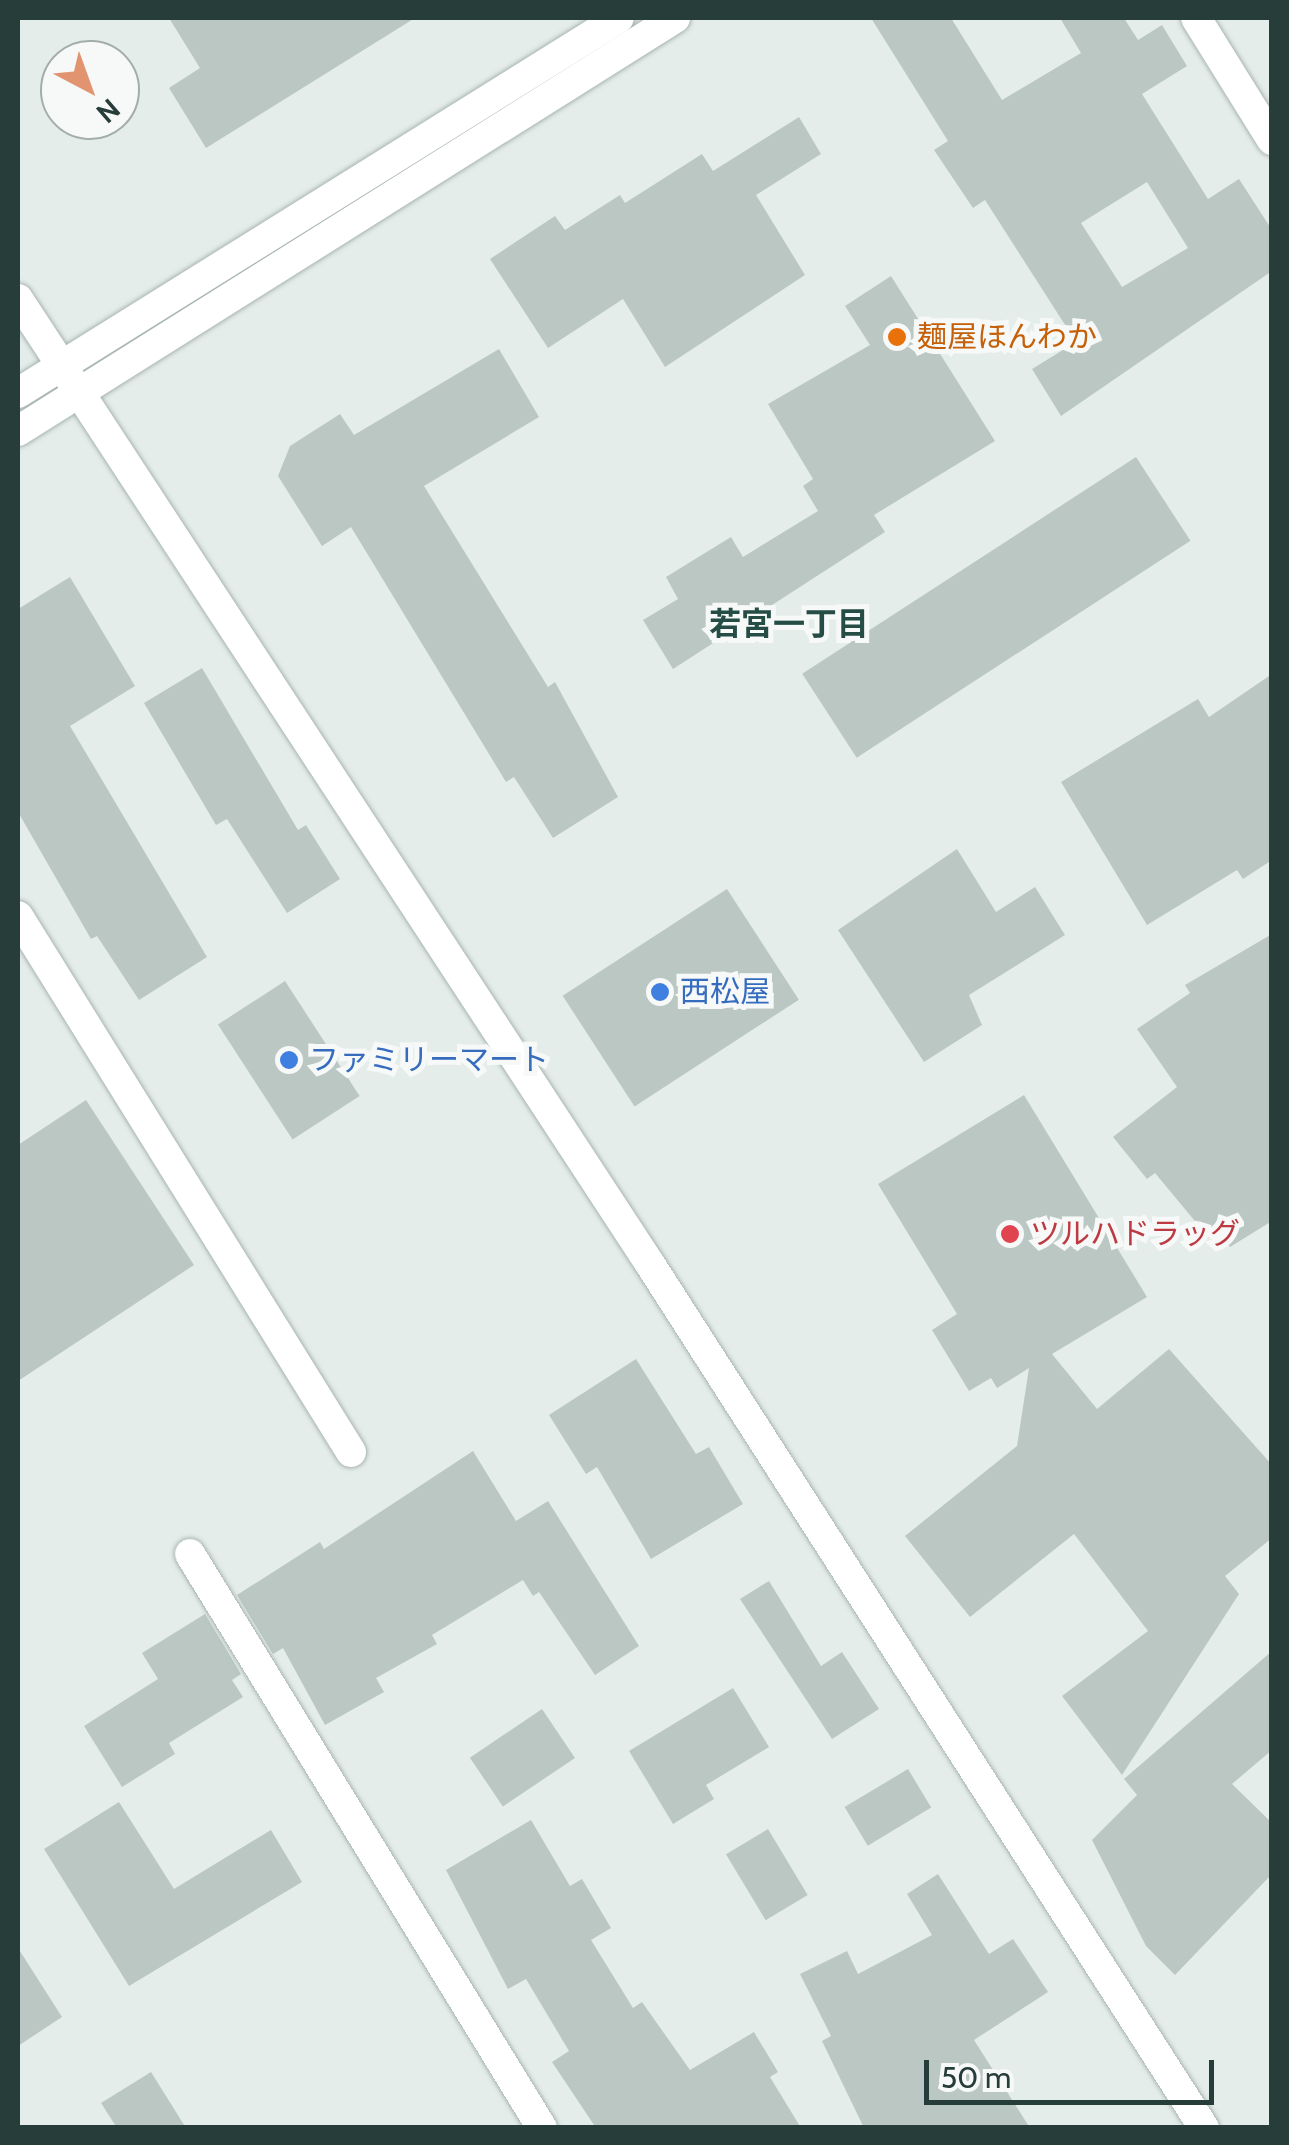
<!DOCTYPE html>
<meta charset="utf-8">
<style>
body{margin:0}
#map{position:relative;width:1289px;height:2145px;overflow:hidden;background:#e5edea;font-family:Cabin,"Noto Sans JP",sans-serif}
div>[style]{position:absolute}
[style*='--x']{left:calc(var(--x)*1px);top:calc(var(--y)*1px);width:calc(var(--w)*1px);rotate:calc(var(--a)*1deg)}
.building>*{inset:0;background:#bbc7c3;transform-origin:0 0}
.roads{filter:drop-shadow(0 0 2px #a8b5b1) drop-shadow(0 0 2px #a8b5b1)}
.minor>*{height:30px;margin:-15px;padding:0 15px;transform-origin:15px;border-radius:15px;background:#fff}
.dots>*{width:28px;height:28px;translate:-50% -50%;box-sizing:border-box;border:5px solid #f6f9f8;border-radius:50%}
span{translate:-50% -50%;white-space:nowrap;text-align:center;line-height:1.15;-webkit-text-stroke:10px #f6f9f8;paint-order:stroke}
.food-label{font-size:30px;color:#c56008}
.left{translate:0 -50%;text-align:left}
.shop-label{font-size:30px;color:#366cbe}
.health-label{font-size:30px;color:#be3a42}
.neighbourhood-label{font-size:32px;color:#254d46;font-weight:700}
.frame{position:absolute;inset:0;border:20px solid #273d39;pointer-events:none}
.north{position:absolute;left:40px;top:40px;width:100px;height:100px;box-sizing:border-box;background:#f6f9f8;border:2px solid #a3aeac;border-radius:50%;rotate:139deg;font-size:28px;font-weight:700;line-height:40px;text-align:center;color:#273d39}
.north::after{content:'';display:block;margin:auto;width:35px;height:45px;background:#e1946f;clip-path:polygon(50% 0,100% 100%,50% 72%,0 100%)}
.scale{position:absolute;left:924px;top:2060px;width:290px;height:45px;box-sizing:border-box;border:5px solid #273d39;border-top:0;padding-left:12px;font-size:30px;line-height:35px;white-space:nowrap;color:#273d39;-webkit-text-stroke:8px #f6f9f8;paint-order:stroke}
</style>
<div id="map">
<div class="building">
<i style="clip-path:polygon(169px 18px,415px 18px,206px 148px,169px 88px,200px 68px)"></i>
<i style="clip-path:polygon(evenodd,871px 18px,951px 18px,1002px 100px,1081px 53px,1060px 18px,1124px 18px,1138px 40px,1162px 25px,1187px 66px,1142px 94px,1208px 199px,1239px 179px,1272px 230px,1272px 271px,1061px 416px,1032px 369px,1076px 342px,985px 200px,973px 208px,934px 150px,948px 141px,871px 18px,1147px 182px,1188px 248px,1122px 287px,1081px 223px,1147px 182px)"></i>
<i style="clip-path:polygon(799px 117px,821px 154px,756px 195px,805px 275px,665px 367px,623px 299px,548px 348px,490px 259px,555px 216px,565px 230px,620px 195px,625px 203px,702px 154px,713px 171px)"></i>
<i style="clip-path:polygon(891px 276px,995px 441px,874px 515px,885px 532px,673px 669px,643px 620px,678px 599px,666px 577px,731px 537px,743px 557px,818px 511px,803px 486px,813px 479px,768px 404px,870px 345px,845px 306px)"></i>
<i style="clip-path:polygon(499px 349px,539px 417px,424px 486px,548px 687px,555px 682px,618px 797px,553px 838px,514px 777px,506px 782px,351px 527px,322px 546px,278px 476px,290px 446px,340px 414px,354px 435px)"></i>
<i style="left:1136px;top:457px;width:100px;height:398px;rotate:57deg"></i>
<i style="clip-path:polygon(70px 577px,135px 686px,70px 726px,207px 957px,139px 1000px,97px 936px,91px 939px,18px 812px,18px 609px)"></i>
<i style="clip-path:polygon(202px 668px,298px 830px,306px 825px,340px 879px,287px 913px,227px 819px,216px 825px,144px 703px)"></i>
<i style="clip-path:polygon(1272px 674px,1272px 860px,1243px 879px,1237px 870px,1147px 925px,1061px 782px,1198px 699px,1209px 717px)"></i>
<i style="clip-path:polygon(957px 849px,996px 912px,1035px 887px,1065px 935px,969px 995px,982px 1025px,924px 1062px,838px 930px)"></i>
<i style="left:727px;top:889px;width:132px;height:196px;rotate:57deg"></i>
<i style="clip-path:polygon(1272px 934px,1272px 1221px,1230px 1247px,1217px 1232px,1209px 1238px,1155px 1173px,1147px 1179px,1113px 1137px,1177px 1087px,1137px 1029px,1190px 993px,1185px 985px)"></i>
<i style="left:285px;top:981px;width:137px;height:80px;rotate:57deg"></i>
<i style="clip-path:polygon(1024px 1095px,1147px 1297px,1052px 1354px,1097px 1409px,1169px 1349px,1272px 1465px,1272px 1538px,1225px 1576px,1239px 1594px,1122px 1775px,1062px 1696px,1148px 1631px,1074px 1534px,970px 1617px,905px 1536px,1017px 1446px,1029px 1368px,997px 1388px,991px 1378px,969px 1391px,932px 1330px,957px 1314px,878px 1184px)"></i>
<i style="clip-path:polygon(86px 1100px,194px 1265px,18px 1381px,18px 1145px)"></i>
<i style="clip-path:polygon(636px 1359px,696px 1454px,709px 1447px,743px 1504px,651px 1559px,597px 1467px,586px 1474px,549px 1415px)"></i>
<i style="clip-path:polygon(473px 1451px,516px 1521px,548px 1501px,639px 1646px,595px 1675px,539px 1592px,533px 1596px,523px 1580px,432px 1635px,437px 1644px,376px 1678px,384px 1692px,325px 1725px,283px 1648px,273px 1654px,237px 1595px,320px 1542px,324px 1549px)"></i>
<i style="clip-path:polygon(769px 1581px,821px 1666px,842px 1652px,879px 1709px,832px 1739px,740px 1599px)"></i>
<i style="clip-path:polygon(205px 1614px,241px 1674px,232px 1680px,243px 1697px,169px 1743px,175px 1754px,122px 1787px,84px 1726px,158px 1679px,142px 1653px)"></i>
<i style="clip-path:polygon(1272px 1651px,1272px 1750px,1232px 1784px,1272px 1823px,1272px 1874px,1175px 1975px,1146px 1946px,1092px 1840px,1137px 1795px,1124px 1779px)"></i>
<i style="clip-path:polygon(733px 1688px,769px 1747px,706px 1785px,714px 1799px,673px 1824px,629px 1751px)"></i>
<i style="left:542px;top:1709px;width:59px;height:87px;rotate:56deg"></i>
<i style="left:908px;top:1769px;width:45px;height:74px;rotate:59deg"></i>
<i style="clip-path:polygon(119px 1802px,174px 1889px,271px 1830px,302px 1882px,129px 1986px,44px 1849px)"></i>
<i style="clip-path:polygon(531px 1820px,570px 1886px,582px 1879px,611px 1928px,591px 1940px,633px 2008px,642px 2002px,690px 2070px,754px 2032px,778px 2072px,770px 2077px,801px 2128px,596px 2128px,552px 2062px,569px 2051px,526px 1979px,508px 1989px,446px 1870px)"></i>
<i style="left:768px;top:1829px;width:77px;height:49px;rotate:59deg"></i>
<i style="clip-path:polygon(938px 1874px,989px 1954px,1013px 1939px,1048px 1992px,974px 2040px,1030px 2128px,864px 2128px,822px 2041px,831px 2036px,800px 1974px,847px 1951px,858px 1974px,932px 1935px,907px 1894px)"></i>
<i style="clip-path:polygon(18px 1948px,62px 2017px,18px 2046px)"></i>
<i style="clip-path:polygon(151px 2072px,186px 2128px,117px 2128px,101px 2103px)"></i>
</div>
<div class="roads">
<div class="minor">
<i style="--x:1196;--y:18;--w:144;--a:58.1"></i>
<i style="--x:18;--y:299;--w:1154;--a:56.78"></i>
<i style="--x:650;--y:1264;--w:1026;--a:57.33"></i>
<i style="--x:18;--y:393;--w:708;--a:-31.96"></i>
<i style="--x:18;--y:431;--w:776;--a:-32.15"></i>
<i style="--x:18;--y:916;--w:631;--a:58.15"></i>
<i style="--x:190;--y:1554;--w:673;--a:58.48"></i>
</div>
</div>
<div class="dots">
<i style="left:897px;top:337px;background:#e8710a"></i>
<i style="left:660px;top:992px;background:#3f7fe0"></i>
<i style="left:289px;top:1060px;background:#3f7fe0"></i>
<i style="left:1010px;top:1234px;background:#e0444e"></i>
</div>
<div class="food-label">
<span class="left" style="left:917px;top:337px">麺屋ほんわか</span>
</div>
<div class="shop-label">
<span class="left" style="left:680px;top:992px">西松屋</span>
<span class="left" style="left:309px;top:1060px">ファミリーマート</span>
</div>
<div class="health-label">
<span class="left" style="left:1030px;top:1234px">ツルハドラッグ</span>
</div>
<div class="neighbourhood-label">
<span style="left:789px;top:624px">若宮一丁目</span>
</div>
<div class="frame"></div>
<div class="north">N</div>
<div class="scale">50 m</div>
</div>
